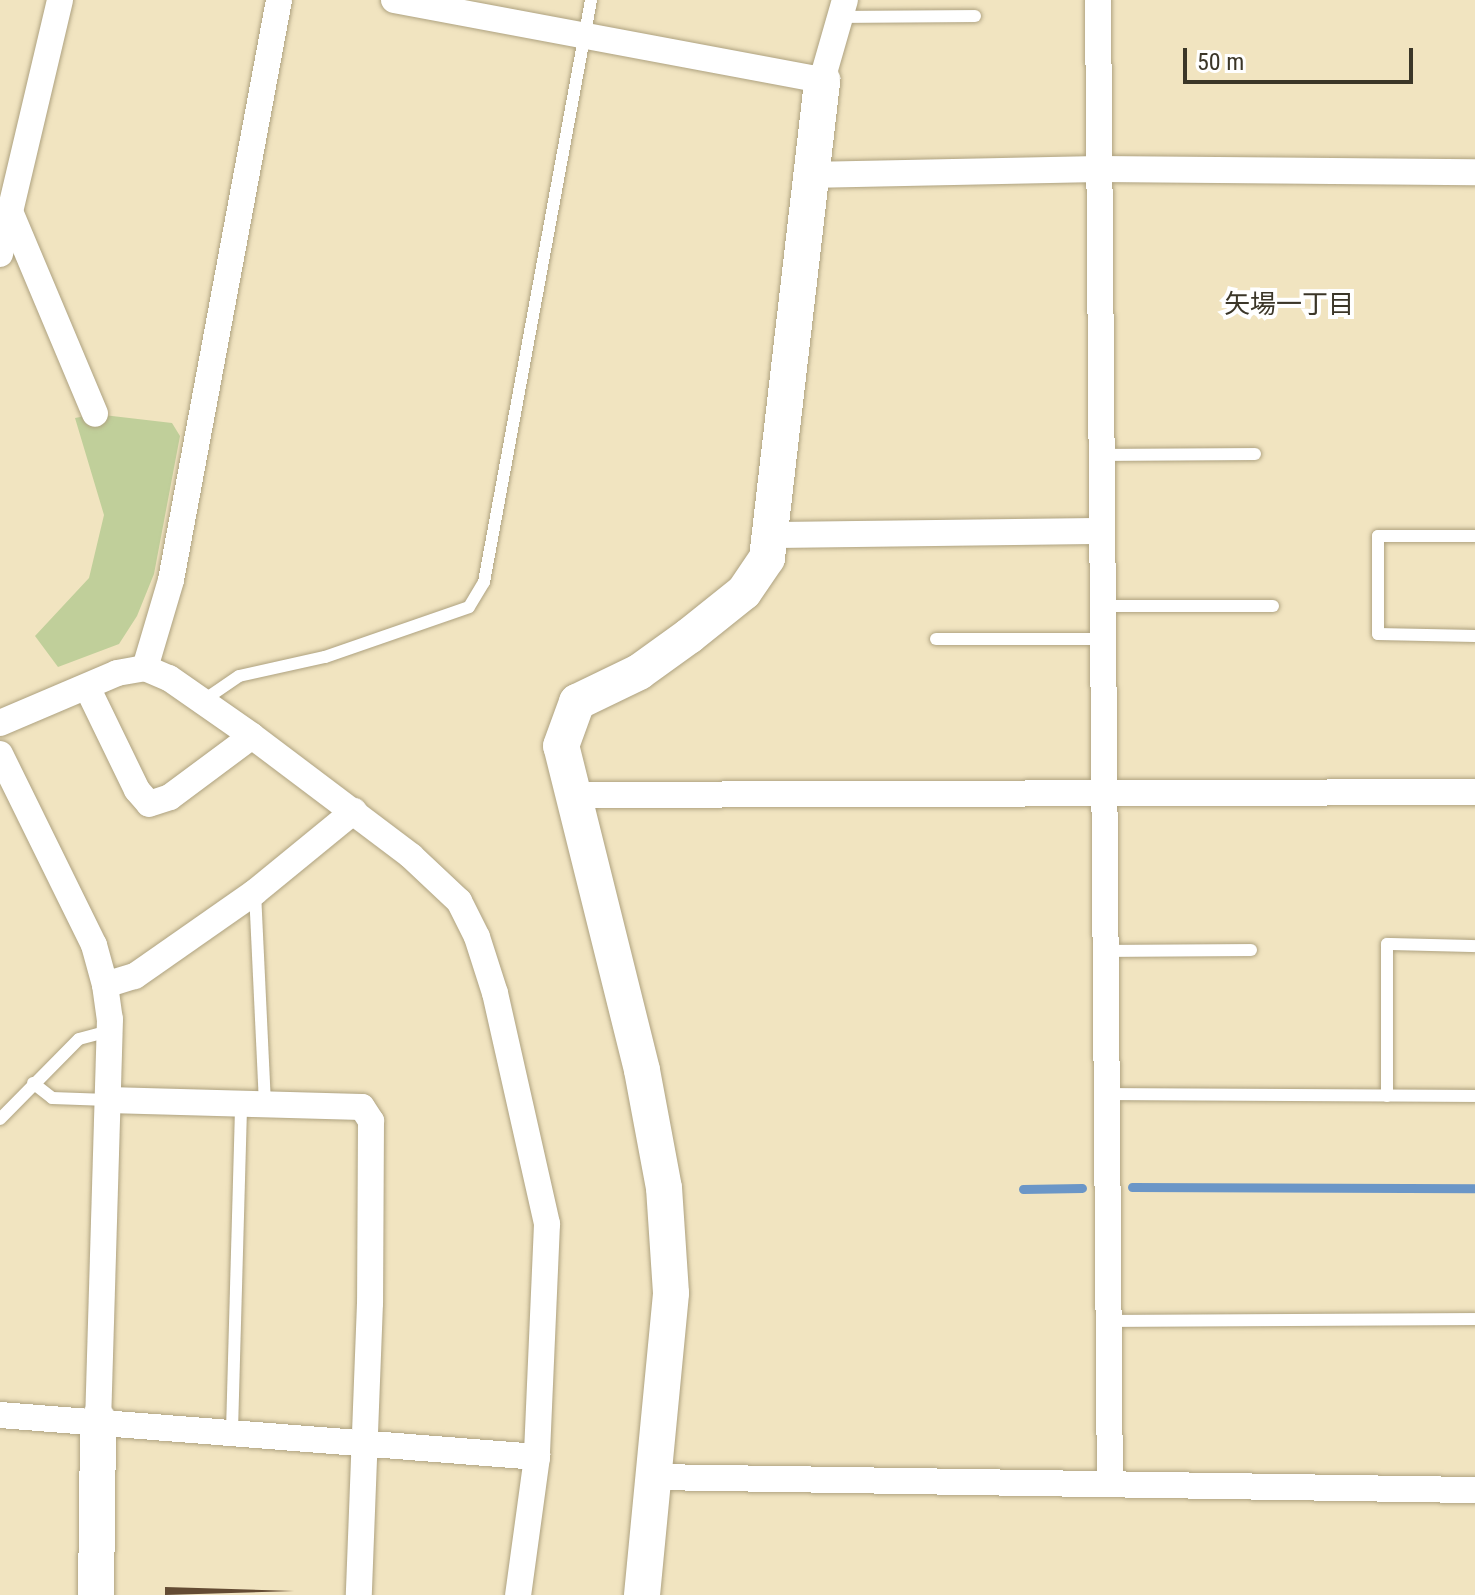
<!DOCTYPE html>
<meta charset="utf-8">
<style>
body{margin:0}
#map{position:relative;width:1475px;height:1595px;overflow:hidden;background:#f1e4c0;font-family:"Roboto Condensed","Noto Sans JP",sans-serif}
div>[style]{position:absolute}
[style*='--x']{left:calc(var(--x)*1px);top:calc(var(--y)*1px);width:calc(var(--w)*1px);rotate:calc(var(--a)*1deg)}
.green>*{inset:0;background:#c0cf9a}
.stream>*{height:9px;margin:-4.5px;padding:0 4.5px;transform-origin:4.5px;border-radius:4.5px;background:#6b96c7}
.building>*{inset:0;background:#634b33}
.roads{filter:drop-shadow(0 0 2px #aea280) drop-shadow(0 0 2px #aea280)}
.lane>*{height:12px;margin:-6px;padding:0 6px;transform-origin:6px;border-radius:6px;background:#fff}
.street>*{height:26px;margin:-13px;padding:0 13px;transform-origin:13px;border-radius:13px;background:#fff}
.secondary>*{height:36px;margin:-18px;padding:0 18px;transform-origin:18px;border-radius:18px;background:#fff}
span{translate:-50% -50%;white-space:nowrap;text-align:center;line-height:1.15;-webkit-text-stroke:8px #fff;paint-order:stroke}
.neighbourhood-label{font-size:26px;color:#3b3628}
.scale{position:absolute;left:1183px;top:48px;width:230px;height:36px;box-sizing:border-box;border:4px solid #3b3628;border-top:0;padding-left:10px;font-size:24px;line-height:28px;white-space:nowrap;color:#3b3628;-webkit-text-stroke:6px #fff;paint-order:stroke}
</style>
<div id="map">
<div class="green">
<i style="clip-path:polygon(95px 414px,172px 423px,180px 436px,154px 574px,137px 616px,119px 644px,58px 667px,35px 636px,89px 578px,104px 515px,75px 418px)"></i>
</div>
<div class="stream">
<i style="--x:1132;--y:1187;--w:343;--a:0.2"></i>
<i style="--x:1023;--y:1189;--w:59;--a:-1"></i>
</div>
<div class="building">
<i style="clip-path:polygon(165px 1587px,294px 1591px,165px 1595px)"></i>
</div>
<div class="roads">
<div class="lane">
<i style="--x:840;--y:17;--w:135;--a:-0.4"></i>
<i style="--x:1100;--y:455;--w:155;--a:-0.4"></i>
<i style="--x:1475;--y:536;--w:97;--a:180"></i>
<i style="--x:1378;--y:536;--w:98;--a:90"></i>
<i style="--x:1378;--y:634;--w:97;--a:1.2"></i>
<i style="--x:1101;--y:606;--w:172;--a:0"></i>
<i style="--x:936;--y:639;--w:165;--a:0"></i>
<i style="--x:204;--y:700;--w:42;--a:-34.4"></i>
<i style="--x:239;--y:676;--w:88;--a:-12.5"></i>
<i style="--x:325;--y:657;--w:152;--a:-19.1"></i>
<i style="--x:469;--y:607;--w:29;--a:-59"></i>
<i style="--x:484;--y:582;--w:592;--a:-79.58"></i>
<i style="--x:255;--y:892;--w:211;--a:87.3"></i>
<i style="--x:1104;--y:951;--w:147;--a:-0.4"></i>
<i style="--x:33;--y:1083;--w:24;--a:38"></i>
<i style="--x:52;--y:1098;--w:56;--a:2"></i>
<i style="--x:1106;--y:1094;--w:369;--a:0.3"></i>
<i style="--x:1387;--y:1096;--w:152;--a:-90"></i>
<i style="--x:1387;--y:944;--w:88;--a:1.3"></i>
<i style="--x:0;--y:1119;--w:112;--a:-45.4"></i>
<i style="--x:79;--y:1039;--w:31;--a:-15"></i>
<i style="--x:1108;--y:1321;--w:367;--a:-0.3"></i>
<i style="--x:232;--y:1431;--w:329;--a:-88.4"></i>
</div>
<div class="street">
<i style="--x:394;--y:0;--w:435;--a:10.6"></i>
<i style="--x:822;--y:80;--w:83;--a:-74"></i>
<i style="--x:1098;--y:0;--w:1481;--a:89.54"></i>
<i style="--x:808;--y:175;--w:291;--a:-1.2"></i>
<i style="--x:1099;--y:169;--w:376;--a:0.5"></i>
<i style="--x:9;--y:209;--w:222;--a:67.2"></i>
<i style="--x:0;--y:254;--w:261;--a:-76.7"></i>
<i style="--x:770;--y:535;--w:331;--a:-0.7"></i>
<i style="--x:145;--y:668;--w:92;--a:-73.5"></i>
<i style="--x:171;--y:580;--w:590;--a:-79.45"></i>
<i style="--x:87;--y:687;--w:114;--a:64.1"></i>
<i style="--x:137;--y:790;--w:18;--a:49"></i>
<i style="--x:149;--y:804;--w:22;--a:-18"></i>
<i style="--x:170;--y:797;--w:102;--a:-36.6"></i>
<i style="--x:0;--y:723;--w:127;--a:-23.1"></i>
<i style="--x:117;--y:673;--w:28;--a:-10"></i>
<i style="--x:145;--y:668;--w:26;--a:23"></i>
<i style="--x:169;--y:678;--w:101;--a:34.9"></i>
<i style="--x:252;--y:736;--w:199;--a:37"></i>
<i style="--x:411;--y:856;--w:66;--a:43.2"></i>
<i style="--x:459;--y:901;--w:40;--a:63.4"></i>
<i style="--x:477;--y:937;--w:59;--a:72.2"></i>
<i style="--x:495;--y:993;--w:237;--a:77.3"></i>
<i style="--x:547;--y:1224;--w:233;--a:92.5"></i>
<i style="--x:537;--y:1457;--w:139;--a:97.8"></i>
<i style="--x:0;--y:754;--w:213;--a:63.8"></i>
<i style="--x:94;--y:945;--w:41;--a:74.6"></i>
<i style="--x:105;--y:985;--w:34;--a:82"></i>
<i style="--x:110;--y:1019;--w:401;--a:91.7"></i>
<i style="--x:574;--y:795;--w:901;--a:-0.19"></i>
<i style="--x:105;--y:985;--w:31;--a:-17"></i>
<i style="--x:135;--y:976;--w:146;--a:-35"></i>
<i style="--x:255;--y:892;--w:128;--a:-39.3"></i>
<i style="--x:108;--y:1100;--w:254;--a:1.6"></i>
<i style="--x:362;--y:1107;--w:17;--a:57"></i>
<i style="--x:371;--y:1121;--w:182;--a:90.3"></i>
<i style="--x:370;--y:1303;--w:292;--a:92.2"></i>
<i style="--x:0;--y:1415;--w:539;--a:4.47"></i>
<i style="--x:653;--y:1477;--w:822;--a:0.91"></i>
</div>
<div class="secondary">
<i style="--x:96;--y:1595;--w:175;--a:-89.3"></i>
<i style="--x:642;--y:1595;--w:303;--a:-84.5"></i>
<i style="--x:671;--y:1293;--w:105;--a:-93.8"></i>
<i style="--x:664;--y:1188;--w:120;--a:-100.6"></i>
<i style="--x:642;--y:1070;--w:334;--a:-104"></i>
<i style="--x:561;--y:746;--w:47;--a:-70"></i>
<i style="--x:577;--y:702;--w:69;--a:-25.8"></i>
<i style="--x:639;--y:672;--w:62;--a:-35.8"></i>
<i style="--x:689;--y:636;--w:70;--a:-38.7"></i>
<i style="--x:744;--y:592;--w:41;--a:-55.9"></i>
<i style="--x:767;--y:558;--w:481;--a:-83.4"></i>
</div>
</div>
<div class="neighbourhood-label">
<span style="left:1289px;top:305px">矢場一丁目</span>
</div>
<div class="scale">50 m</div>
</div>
